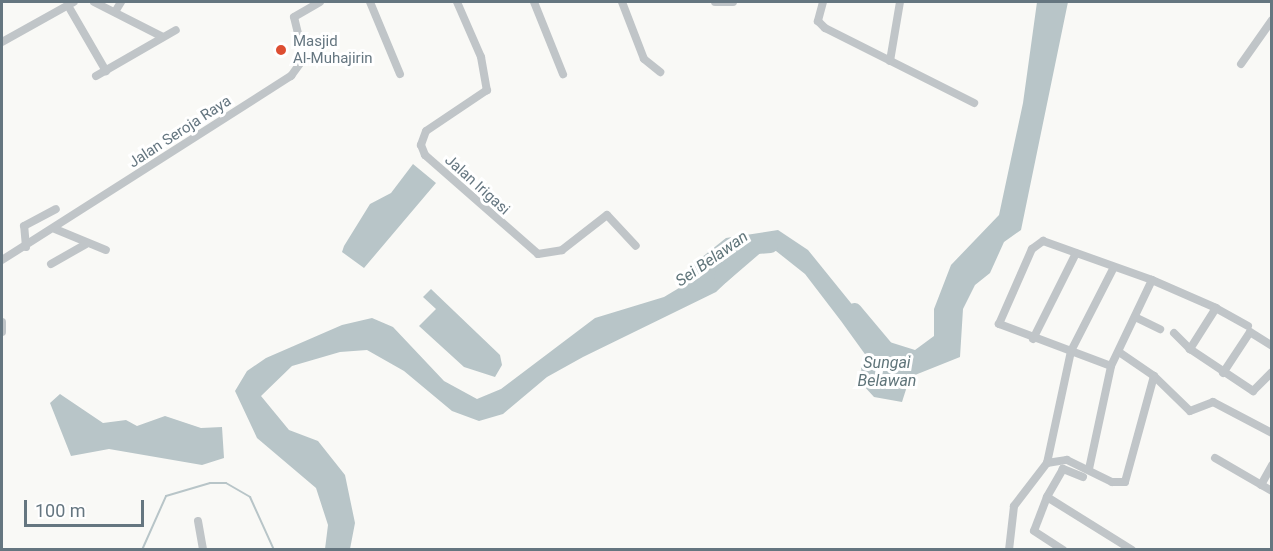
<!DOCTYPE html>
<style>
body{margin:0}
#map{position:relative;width:1273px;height:551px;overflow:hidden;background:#f9f9f6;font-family:Roboto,sans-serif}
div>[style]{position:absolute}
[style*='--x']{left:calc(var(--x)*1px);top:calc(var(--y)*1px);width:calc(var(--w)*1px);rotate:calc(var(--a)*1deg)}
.water>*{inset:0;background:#b8c5c8}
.stream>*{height:2px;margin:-1px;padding:0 1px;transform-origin:1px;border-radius:1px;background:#b8c5c8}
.river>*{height:15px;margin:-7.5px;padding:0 7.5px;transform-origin:7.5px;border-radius:7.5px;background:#b8c5c8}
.minor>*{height:8px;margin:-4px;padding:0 4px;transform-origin:4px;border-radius:4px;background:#c0c5c8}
.dots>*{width:16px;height:16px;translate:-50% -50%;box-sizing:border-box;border:3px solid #fff;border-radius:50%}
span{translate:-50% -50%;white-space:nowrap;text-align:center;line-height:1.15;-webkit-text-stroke:6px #fff;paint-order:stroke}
.poi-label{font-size:15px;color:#657680}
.left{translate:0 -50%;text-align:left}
.street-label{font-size:15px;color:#657680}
.water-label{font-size:16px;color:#60757a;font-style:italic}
.frame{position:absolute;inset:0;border:3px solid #657680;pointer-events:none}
.scale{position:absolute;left:24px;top:500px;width:120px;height:27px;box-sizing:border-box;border:3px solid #657680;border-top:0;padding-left:8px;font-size:18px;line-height:21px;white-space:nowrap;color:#657680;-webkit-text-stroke:4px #fff;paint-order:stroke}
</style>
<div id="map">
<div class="water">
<i style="clip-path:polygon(1037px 2px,1068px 2px,1021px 230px,1004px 242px,990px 273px,975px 285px,963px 309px,960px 357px,910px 377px,902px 402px,874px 397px,863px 385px,861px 368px,867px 357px,841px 321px,805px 274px,776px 251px,757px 247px,737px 259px,734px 275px,716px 292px,583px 357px,547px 377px,503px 414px,479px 421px,452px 411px,404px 371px,367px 350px,340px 352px,292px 366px,261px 396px,289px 430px,318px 441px,345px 475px,355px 523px,350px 549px,325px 549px,328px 525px,316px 488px,257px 438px,235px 391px,247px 371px,266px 358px,342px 325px,372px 318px,393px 327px,444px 381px,477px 399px,501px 389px,595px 318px,664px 297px,684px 285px,696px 262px,726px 238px,778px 230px,808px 250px,880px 339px,915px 350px,934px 336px,934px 309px,951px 265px,999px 215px,1023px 103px)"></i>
<i style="clip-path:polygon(413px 164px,436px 183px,364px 268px,342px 252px,344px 246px,370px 204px,391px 193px)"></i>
<i style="clip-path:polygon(431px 289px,500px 355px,502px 365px,495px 377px,464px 367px,419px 326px,436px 309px,423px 297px)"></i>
<i style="clip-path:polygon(60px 394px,103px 423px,126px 420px,137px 426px,165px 416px,201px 428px,222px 427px,224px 458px,202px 465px,109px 449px,71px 456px,50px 403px)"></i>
</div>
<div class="stream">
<i style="--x:142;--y:550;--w:59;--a:-66"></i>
<i style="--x:166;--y:496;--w:46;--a:-16.5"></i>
<i style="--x:210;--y:483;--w:16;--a:0"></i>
<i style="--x:226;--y:483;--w:28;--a:30"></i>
<i style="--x:250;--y:497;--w:58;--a:65.6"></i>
</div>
<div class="river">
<i style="--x:721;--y:276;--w:46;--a:-40.6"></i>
<i style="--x:756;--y:246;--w:14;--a:-4"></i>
<i style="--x:854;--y:310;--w:48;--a:50"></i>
</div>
<div class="minor">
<i style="--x:94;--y:2;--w:77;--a:26.9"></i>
<i style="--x:370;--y:2;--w:78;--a:67.4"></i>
<i style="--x:457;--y:2;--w:60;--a:66.4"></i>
<i style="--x:481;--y:57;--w:34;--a:80"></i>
<i style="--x:487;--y:90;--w:73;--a:146.1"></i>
<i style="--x:426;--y:131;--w:15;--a:110"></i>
<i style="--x:421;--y:145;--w:11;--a:68"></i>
<i style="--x:425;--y:155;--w:150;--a:41.2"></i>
<i style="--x:538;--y:254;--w:24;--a:-9"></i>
<i style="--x:562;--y:250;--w:57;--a:-37.9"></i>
<i style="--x:607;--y:215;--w:42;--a:46.9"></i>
<i style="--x:534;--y:2;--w:78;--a:68.1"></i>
<i style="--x:622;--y:2;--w:61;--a:68.9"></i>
<i style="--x:644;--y:59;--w:21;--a:39"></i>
<i style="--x:715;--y:2;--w:18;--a:0"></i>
<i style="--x:823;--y:2;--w:20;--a:105"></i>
<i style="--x:818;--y:21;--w:10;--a:45"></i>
<i style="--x:825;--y:28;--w:167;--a:26.7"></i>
<i style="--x:70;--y:9;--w:72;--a:59.9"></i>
<i style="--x:115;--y:12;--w:12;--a:-59"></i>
<i style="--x:2;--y:42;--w:82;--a:-29.1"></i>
<i style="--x:890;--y:61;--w:60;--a:-80.4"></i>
<i style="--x:1241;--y:64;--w:54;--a:-54.8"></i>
<i style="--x:96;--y:76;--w:92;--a:-29.9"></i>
<i style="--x:55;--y:229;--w:55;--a:22.4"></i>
<i style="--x:26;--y:247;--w:21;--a:-95"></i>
<i style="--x:24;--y:226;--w:36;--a:-28"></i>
<i style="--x:2;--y:260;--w:343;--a:-32.5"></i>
<i style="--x:291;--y:76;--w:22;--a:-54"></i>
<i style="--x:304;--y:58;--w:42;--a:-103.7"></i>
<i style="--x:294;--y:17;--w:30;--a:-30"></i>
<i style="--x:51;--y:264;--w:40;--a:-29.7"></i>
<i style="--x:1152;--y:280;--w:95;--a:115.5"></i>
<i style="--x:1111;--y:366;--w:120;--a:-159.4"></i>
<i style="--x:999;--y:324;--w:82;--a:-66.3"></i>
<i style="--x:1032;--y:249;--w:14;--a:-36"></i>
<i style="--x:1043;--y:241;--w:116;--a:19.7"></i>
<i style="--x:1152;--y:280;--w:70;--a:23.6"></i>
<i style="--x:1135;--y:317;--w:28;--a:26"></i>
<i style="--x:2;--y:322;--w:10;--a:90"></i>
<i style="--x:1248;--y:326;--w:37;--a:-151"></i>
<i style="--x:1216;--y:308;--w:49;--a:122.4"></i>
<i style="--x:1190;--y:349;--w:76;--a:33.7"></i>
<i style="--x:1253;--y:391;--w:27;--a:-45"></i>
<i style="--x:1174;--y:333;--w:23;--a:45"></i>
<i style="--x:1033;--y:339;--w:96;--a:-63.4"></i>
<i style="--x:1223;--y:373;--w:49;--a:-56.6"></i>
<i style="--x:1250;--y:332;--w:26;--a:32"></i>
<i style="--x:1154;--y:376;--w:50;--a:44.2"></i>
<i style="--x:1190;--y:411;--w:25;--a:-21"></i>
<i style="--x:1213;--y:402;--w:67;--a:27.7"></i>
<i style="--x:1215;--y:458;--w:66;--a:30.1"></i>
<i style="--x:1047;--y:463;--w:20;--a:-9"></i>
<i style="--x:1067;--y:460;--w:50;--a:26.1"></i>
<i style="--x:1112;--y:482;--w:13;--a:0"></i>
<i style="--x:1125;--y:482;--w:110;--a:-74.7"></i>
<i style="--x:1154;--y:376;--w:42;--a:-145.6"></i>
<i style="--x:1089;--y:469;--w:105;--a:-77.9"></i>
<i style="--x:1083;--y:477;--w:22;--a:-158"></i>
<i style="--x:1063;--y:469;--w:32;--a:120"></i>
<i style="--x:1047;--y:497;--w:100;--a:31.9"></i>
<i style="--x:1261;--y:485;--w:23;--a:-61"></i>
<i style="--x:1047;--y:497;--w:36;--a:111"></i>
<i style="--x:1034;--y:531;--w:35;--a:33"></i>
<i style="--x:198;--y:521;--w:29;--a:80"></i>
<i style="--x:1009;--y:550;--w:44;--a:-83.5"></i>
<i style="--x:1014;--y:506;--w:54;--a:-52.5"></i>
<i style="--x:1047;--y:463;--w:115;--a:-77.9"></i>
<i style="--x:1071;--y:351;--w:94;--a:-62.9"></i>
</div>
<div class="dots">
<i style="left:281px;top:50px;background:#dd4e32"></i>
</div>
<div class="poi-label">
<span class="left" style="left:293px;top:50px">Masjid<br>Al-Muhajirin</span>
</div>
<div class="street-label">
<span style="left:180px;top:132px;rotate:-33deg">Jalan Seroja Raya</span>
<span style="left:477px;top:185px;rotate:42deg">Jalan Irigasi</span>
</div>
<div class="water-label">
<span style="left:712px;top:259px;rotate:-35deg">Sei Belawan</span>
<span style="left:887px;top:372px">Sungai<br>Belawan</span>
</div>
<div class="frame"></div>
<div class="scale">100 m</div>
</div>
